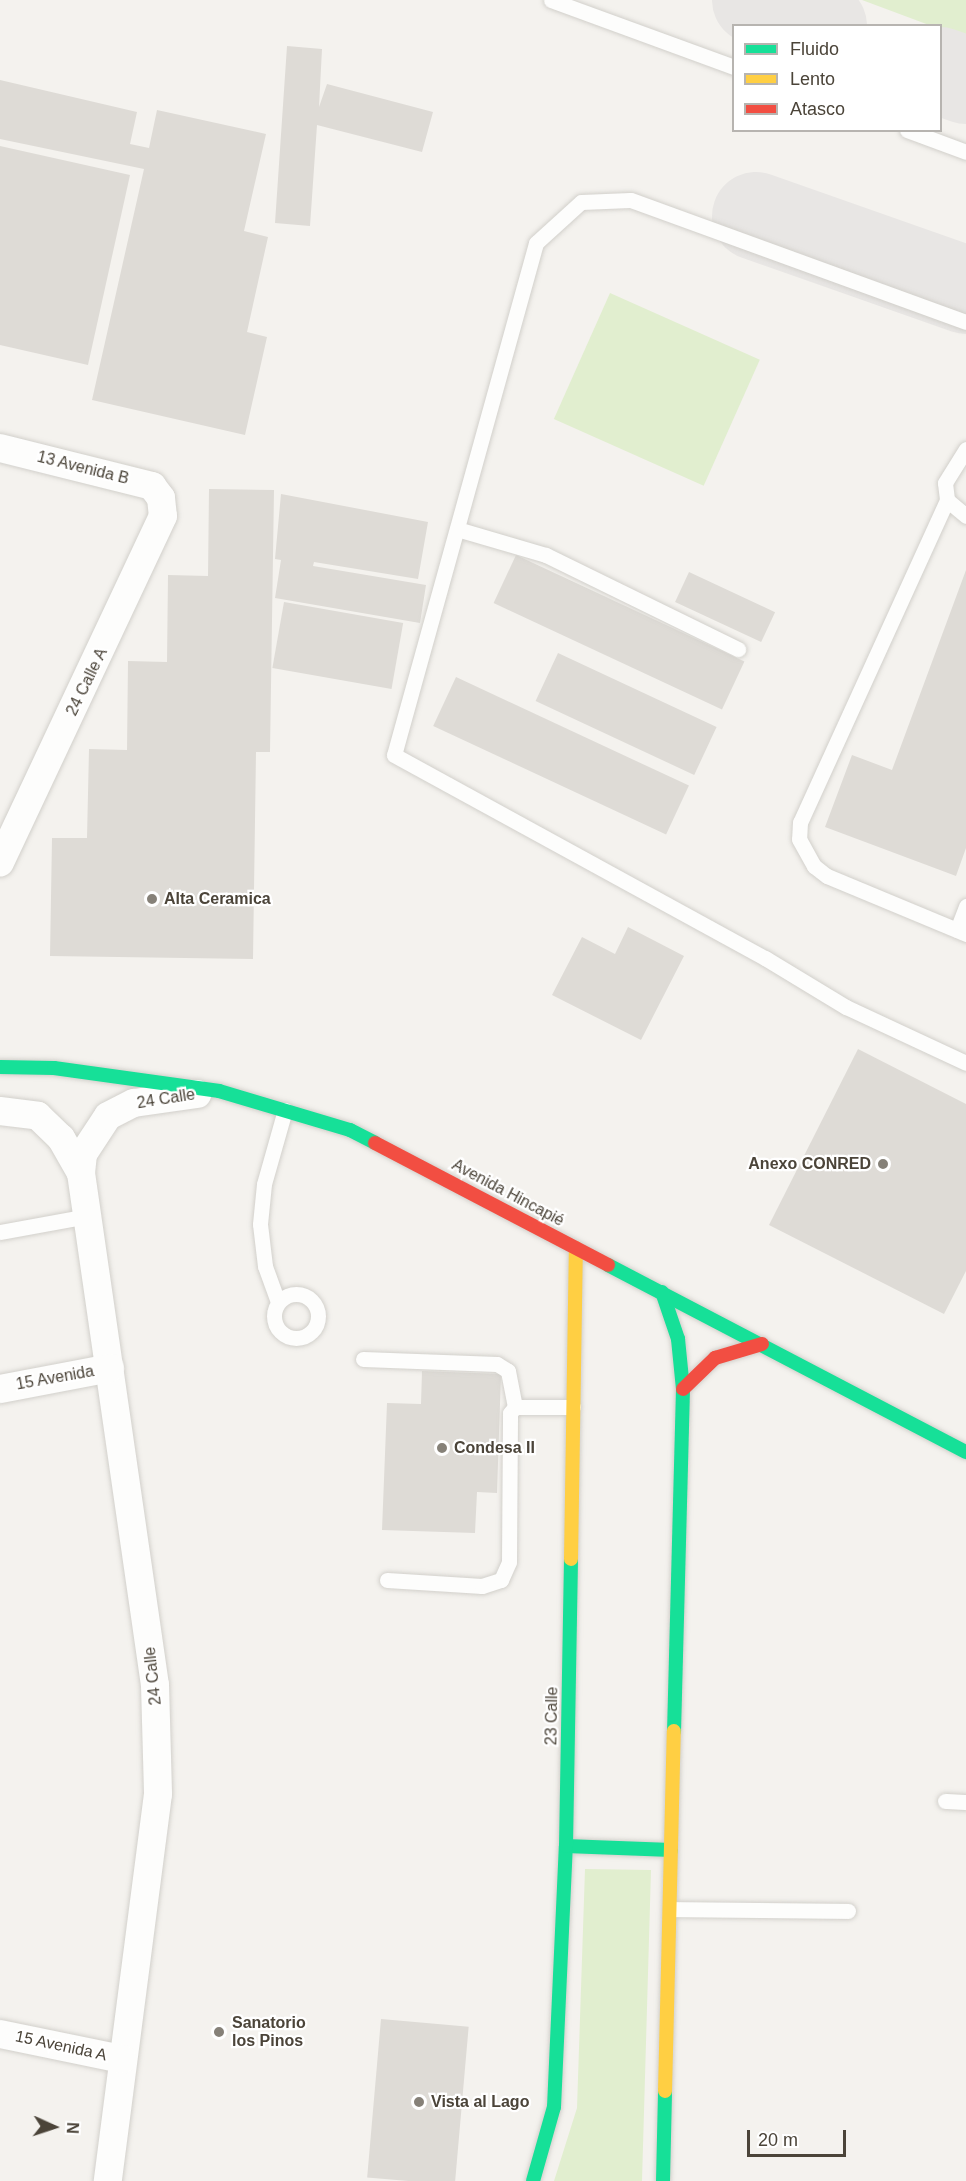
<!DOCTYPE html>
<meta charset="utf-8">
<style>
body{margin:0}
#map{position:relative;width:966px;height:2181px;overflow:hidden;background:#f4f2ee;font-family:Helvetica,sans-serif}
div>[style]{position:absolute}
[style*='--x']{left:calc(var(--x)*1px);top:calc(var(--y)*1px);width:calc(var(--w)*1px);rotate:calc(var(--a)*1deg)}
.green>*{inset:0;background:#e1eecf;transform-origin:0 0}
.taxiway>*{height:88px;margin:-44px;padding:0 44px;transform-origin:44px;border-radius:44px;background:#e8e6e4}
.building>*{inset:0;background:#dedbd6;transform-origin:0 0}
.roads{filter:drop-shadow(0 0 2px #d2d0cb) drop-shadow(0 0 2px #d2d0cb)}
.lane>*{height:15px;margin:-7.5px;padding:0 7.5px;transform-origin:7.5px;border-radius:7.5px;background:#fdfdfc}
.lane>.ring{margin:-7.5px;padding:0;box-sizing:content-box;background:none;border:15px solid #fdfdfc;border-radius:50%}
.street>*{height:28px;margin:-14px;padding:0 14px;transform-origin:14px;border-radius:14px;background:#fdfdfc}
.fast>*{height:14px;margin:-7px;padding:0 7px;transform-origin:7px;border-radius:7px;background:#16e098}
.slow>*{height:14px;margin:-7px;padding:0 7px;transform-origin:7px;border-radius:7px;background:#ffcf43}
.jam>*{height:14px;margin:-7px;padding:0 7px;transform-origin:7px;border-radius:7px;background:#f24e42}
.dots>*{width:16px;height:16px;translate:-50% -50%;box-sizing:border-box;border:3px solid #fff;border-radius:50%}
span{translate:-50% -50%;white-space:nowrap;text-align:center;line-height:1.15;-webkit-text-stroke:4.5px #fff;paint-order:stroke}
.street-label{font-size:16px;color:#4b4439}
.poi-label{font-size:16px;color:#4b4439;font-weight:700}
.left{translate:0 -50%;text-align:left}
.right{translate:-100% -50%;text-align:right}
.legend{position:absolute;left:732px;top:24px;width:210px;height:108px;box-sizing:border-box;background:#fff;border:2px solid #b7b4b0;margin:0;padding:8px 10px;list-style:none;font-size:18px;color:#4b4439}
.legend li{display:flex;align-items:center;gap:12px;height:30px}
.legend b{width:30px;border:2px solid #b7b4b0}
.north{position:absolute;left:24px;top:2097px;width:60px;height:60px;-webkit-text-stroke:4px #fff;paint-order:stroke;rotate:93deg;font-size:16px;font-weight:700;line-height:24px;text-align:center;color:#4b4439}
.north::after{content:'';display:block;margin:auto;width:21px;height:27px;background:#4b4439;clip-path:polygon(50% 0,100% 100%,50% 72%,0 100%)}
.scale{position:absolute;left:747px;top:2130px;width:99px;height:27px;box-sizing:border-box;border:3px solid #4b4439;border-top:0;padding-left:8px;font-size:18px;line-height:21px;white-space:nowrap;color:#4b4439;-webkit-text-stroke:4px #fff;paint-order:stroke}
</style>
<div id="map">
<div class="green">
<i style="clip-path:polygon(862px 0,966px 0,966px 40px,941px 30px,940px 26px,929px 25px)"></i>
<i style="left:610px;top:293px;width:164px;height:138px;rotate:24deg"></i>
<i style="clip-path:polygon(585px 1869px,651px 1870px,642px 2181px,554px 2181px,577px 2108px)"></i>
</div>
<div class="taxiway">
<i style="--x:756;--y:0;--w:72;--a:21.2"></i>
<i style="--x:940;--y:71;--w:28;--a:19"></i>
<i style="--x:756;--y:216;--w:223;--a:19.4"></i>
</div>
<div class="building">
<i style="clip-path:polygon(287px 46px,322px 49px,319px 107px,327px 84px,433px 112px,422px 152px,317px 125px,310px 226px,275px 223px)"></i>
<i style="clip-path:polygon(0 80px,137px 112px,130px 144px,149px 148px,157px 110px,266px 134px,244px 231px,268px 237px,247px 332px,267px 337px,245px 435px,92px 400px,144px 169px,0 139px)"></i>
<i style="clip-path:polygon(0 146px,130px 175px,88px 365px,0 345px)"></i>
<i style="clip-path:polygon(209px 489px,274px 490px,270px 752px,256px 752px,253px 959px,50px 956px,52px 838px,87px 838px,89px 749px,127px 750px,128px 661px,167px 662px,168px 575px,208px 576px)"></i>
<i style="clip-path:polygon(281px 494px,428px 522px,418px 579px,314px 562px,313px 566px,426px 585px,420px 623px,275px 598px,281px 560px,275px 559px)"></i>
<i style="left:516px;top:555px;width:252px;height:53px;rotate:25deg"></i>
<i style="clip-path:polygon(966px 570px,966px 848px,956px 876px,825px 827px,852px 755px,892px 770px)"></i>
<i style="left:689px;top:572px;width:95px;height:33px;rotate:25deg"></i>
<i style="left:284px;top:602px;width:121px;height:67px;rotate:10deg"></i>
<i style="left:558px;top:653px;width:175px;height:53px;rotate:25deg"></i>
<i style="left:456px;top:677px;width:257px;height:54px;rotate:25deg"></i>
<i style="clip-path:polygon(628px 927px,684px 956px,641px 1040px,552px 995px,582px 937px,615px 954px)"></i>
<i style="clip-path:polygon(858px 1049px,966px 1104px,966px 1271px,944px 1314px,769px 1225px)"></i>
<i style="clip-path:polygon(422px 1371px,501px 1374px,497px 1493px,477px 1492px,475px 1533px,382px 1530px,387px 1403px,421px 1404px)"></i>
<i style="left:381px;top:2019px;width:88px;height:159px;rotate:5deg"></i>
</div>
<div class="roads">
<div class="lane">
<i style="--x:551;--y:0;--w:195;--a:20.1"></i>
<i style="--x:907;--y:130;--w:63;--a:20.4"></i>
<i style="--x:966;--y:322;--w:357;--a:-160"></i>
<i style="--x:630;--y:200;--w:49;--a:177.7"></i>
<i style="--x:581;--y:202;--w:61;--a:137.7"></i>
<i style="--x:536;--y:243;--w:531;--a:105.5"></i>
<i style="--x:394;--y:755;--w:423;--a:28.7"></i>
<i style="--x:765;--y:958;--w:95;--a:31.2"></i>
<i style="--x:846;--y:1007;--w:132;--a:25"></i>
<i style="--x:966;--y:449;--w:40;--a:122"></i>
<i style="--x:945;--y:483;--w:17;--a:83"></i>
<i style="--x:947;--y:500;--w:25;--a:40"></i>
<i style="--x:947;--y:500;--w:354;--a:114.5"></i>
<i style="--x:800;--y:822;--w:17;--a:93"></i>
<i style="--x:799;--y:839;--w:31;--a:61"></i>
<i style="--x:814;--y:866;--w:16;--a:38"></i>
<i style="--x:827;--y:876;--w:151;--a:22.6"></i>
<i style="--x:457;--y:529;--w:93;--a:16.3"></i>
<i style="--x:546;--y:555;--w:214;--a:26.1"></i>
<i style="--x:957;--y:930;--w:26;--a:-69"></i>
<i style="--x:0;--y:1232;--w:88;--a:-10.4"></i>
<i class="ring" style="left:274px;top:1294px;width:29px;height:29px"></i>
<i style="--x:278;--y:1302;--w:38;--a:-110"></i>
<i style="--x:265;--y:1266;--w:42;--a:-96.8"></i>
<i style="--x:260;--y:1224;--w:40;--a:-84.3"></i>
<i style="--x:264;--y:1184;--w:77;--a:-74.2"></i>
<i style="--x:363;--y:1359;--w:134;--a:2.1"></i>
<i style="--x:497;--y:1364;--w:13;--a:32"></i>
<i style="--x:508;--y:1371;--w:37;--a:79"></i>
<i style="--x:387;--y:1580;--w:95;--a:3.6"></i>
<i style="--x:482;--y:1586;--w:20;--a:-18"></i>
<i style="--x:501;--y:1580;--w:20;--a:-66"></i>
<i style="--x:509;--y:1562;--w:149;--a:-89.6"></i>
<i style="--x:510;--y:1413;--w:8;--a:-50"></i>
<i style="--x:515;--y:1407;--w:58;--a:0"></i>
<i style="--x:945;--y:1801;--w:21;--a:3"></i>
<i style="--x:670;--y:1909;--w:178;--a:0.6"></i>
</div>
<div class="street">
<i style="--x:0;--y:448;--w:157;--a:14"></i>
<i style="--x:152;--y:486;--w:15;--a:53"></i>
<i style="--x:161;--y:498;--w:18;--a:84"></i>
<i style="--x:163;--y:516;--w:383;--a:115.2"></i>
<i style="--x:0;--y:1111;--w:38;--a:7"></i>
<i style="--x:38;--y:1116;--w:32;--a:44"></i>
<i style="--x:61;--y:1138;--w:40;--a:60.3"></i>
<i style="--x:81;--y:1173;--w:517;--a:81.78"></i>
<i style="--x:155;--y:1685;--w:109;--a:88.4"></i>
<i style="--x:158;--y:1794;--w:390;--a:97.4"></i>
<i style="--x:81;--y:1173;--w:19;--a:-84"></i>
<i style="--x:83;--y:1154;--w:45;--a:-56.7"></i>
<i style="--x:108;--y:1116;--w:29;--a:-27"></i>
<i style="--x:134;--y:1103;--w:64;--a:-8.1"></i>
<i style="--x:0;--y:1389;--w:112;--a:-10.8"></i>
<i style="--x:0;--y:2034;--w:125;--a:11.6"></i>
</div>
<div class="fast">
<i style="--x:0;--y:1067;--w:54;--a:1.1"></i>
<i style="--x:54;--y:1068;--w:167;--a:7.9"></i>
<i style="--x:219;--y:1091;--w:137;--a:16.6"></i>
<i style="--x:350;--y:1130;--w:28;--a:27"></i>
<i style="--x:608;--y:1265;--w:404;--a:27.6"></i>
<i style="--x:662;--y:1292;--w:50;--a:71.2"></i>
<i style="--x:678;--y:1339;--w:50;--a:84.3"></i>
<i style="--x:683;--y:1389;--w:342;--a:91.5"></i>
<i style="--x:566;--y:1846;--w:105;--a:2.2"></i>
<i style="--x:533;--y:2181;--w:77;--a:-74.2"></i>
<i style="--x:554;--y:2107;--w:261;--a:-87.4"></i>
<i style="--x:566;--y:1846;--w:287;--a:-89"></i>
<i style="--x:663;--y:2181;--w:90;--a:-88.7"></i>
</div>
<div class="slow">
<i style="--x:571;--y:1559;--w:311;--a:-89.1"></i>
<i style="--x:665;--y:2091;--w:360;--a:-88.6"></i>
</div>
<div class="jam">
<i style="--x:375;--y:1143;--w:263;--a:27.6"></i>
<i style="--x:683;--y:1389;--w:45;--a:-44.1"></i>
<i style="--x:715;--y:1358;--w:49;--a:-16.6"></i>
</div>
</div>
<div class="dots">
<i style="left:152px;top:899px;background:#868178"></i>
<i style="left:883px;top:1164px;background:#868178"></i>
<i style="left:442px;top:1448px;background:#868178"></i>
<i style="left:219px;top:2032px;background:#868178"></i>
<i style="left:419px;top:2102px;background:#868178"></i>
</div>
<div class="street-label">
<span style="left:83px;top:468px;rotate:14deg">13 Avenida B</span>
<span style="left:87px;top:682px;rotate:-64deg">24 Calle A</span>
<span style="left:166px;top:1099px;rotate:-9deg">24 Calle</span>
<span style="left:508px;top:1193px;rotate:28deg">Avenida Hincapié</span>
<span style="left:55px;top:1378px;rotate:-10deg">15 Avenida</span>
<span style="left:153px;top:1676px;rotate:-96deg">24 Calle</span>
<span style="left:552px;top:1716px;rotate:-89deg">23 Calle</span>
<span style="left:61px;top:2046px;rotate:12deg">15 Avenida A</span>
</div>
<div class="poi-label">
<span class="left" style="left:164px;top:899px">Alta Ceramica</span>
<span class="right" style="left:871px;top:1164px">Anexo CONRED</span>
<span class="left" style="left:454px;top:1448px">Condesa II</span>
<span class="left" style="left:232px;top:2032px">Sanatorio<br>los Pinos</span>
<span class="left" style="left:431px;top:2102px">Vista al Lago</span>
</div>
<ul class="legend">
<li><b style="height:8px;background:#16e098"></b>Fluido</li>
<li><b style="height:8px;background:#ffcf43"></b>Lento</li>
<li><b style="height:8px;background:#f24e42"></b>Atasco</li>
</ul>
<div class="north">N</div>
<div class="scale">20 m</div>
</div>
